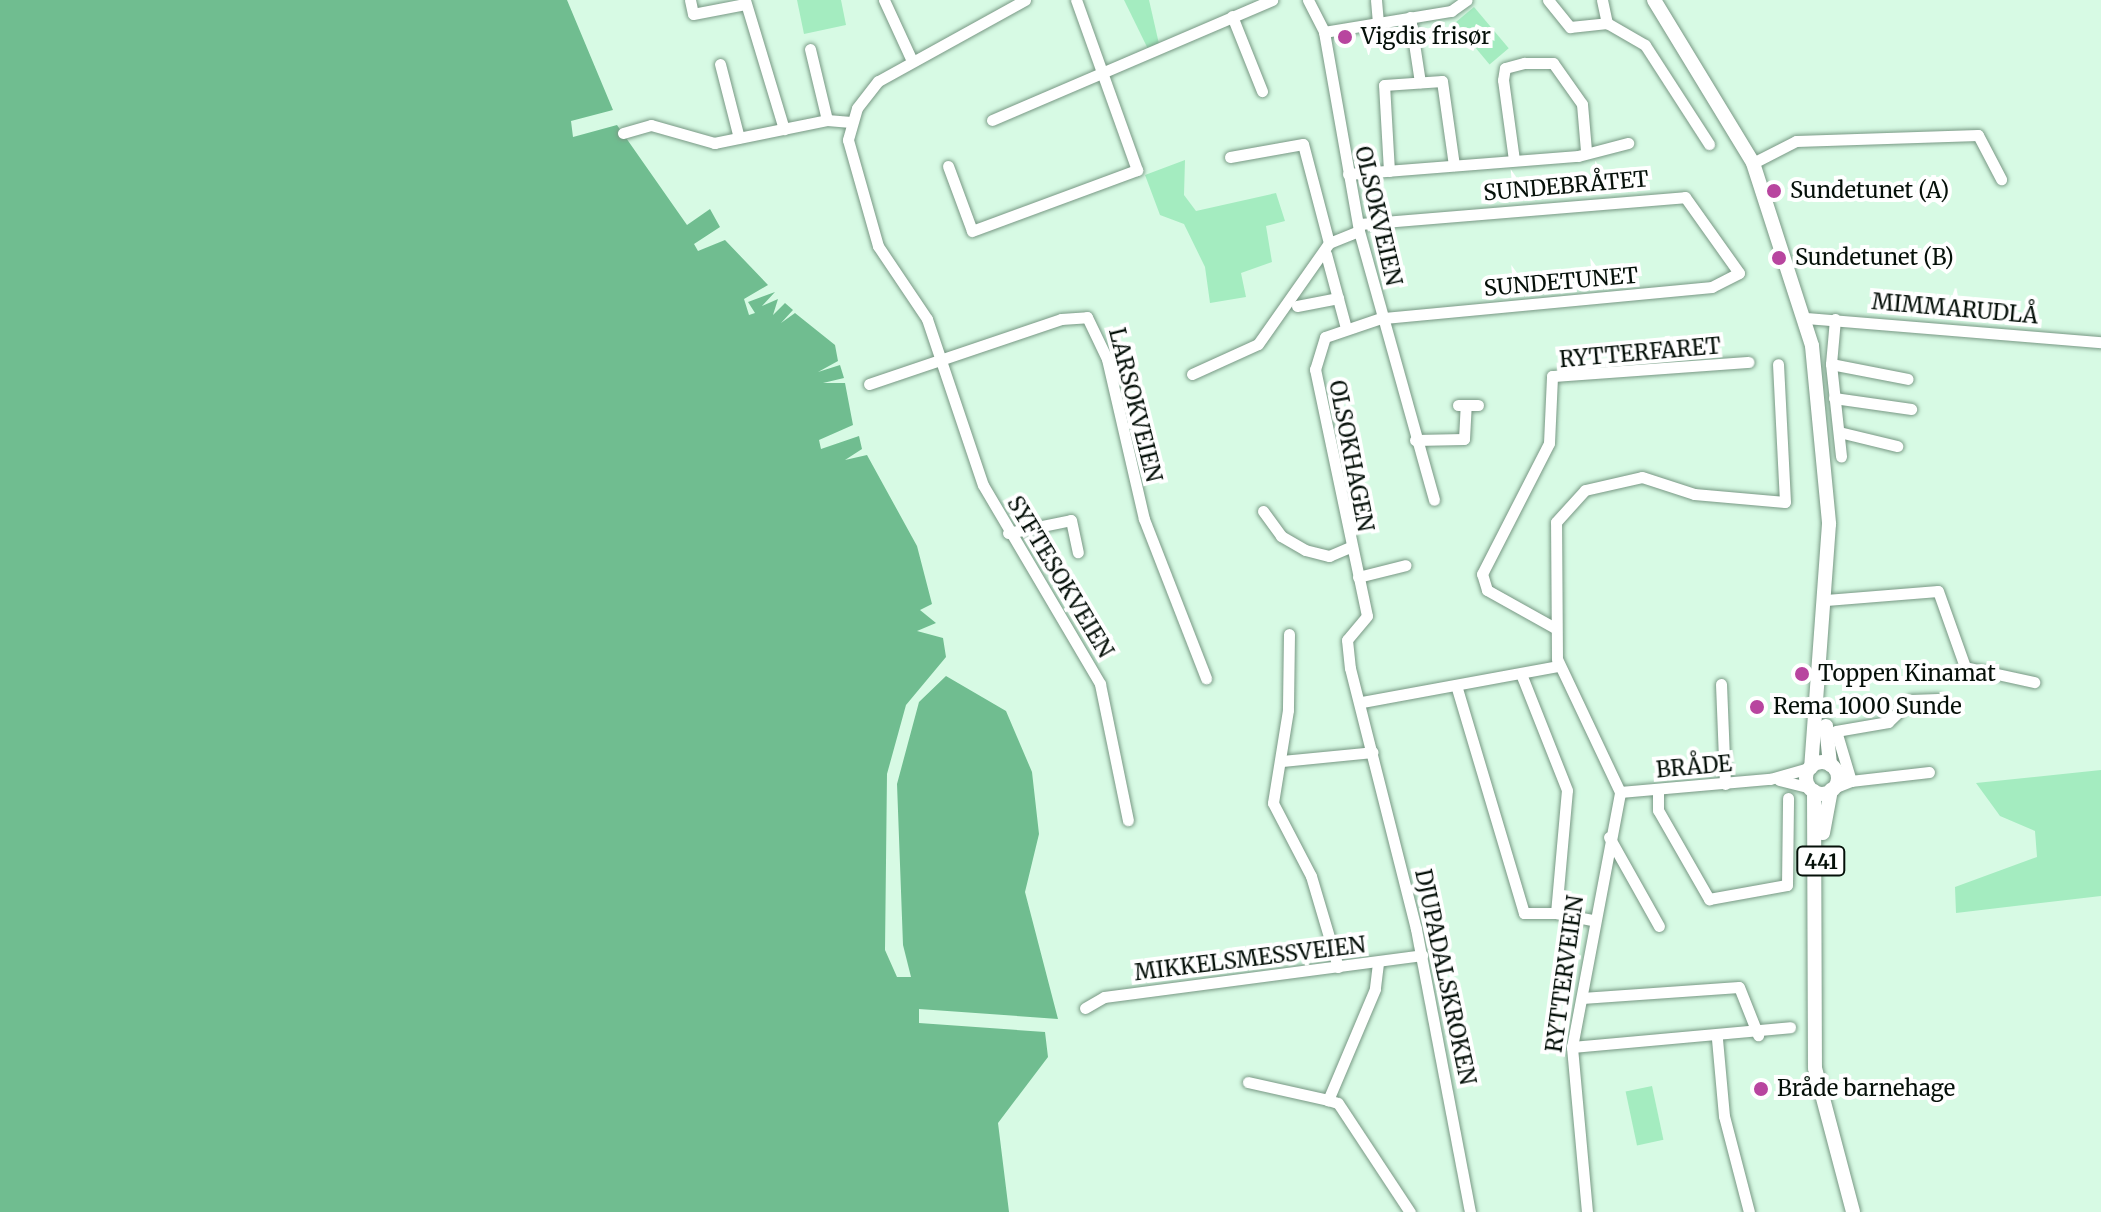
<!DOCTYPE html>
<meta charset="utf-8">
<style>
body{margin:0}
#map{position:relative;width:2101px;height:1212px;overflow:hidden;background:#d7fae4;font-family:Merriweather,serif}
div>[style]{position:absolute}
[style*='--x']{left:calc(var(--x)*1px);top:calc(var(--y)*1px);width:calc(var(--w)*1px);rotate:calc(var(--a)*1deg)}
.green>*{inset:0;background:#a4ecc0;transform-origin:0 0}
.water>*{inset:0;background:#70bd90}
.roads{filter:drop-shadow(0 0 2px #789884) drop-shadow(0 0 2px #789884)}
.minor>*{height:11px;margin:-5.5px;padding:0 5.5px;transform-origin:5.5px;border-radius:5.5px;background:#fff}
.major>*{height:14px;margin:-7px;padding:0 7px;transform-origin:7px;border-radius:7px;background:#fff}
.major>.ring{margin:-7px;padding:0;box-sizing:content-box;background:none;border:14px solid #fff;border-radius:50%}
.dots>*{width:22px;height:22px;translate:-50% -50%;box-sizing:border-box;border:4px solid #fff;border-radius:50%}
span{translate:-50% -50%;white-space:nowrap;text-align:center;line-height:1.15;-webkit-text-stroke:8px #fff;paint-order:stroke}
.shield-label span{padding:2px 6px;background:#fff;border:2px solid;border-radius:6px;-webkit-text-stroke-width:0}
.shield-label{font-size:20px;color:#051009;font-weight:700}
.poi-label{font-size:22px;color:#051009}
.left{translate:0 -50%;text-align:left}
.street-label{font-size:22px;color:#051009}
</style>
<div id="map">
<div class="green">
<i style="clip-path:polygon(797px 0,841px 0,846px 25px,804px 34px)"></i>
<i style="clip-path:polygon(1124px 0,1149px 0,1159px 44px,1148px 49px)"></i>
<i style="left:1474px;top:7px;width:54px;height:25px;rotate:50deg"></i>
<i style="clip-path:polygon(1185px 160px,1184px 195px,1196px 211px,1276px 193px,1285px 221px,1266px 226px,1272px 262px,1241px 273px,1246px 297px,1210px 303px,1205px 267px,1184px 224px,1160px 215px,1145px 175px)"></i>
<i style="clip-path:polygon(2101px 770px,2101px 896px,1956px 913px,1955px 887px,2037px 857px,2035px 831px,2000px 816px,1976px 783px)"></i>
<i style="left:1652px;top:1086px;width:55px;height:27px;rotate:78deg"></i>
</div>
<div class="water">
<i style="clip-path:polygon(0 0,567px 0,613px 110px,571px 121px,573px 137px,617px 125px,687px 225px,710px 209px,720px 227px,694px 244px,698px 251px,725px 240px,768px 285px,744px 299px,749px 315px,755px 313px,748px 302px,775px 292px,762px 306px,778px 299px,773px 315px,785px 303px,793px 310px,781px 323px,795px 313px,835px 345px,838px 361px,818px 372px,840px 365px,844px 378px,823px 383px,845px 383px,853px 425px,819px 440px,821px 449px,859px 436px,862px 449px,845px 460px,867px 455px,917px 546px,932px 604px,920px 610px,936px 623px,917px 631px,943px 638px,946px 657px,906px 705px,887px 774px,885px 950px,897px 977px,911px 977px,903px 945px,897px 784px,919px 702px,946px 676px,1006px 711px,1032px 772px,1039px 834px,1025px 892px,1058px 1019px,919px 1009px,919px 1023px,1045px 1032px,1048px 1057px,998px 1123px,1009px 1212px,0 1212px)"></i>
</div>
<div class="roads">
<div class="minor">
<i style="--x:690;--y:0;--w:14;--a:78"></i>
<i style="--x:693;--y:14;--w:53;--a:-10.9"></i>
<i style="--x:745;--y:0;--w:135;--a:73.2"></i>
<i style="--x:884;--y:0;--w:67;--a:65.3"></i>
<i style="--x:1025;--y:0;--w:168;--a:151.1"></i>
<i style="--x:878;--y:81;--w:34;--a:128"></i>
<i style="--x:857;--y:108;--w:33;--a:106"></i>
<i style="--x:848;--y:140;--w:110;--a:74.2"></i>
<i style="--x:878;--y:246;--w:88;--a:56.1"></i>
<i style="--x:927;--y:319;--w:175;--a:71.4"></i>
<i style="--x:983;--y:485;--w:231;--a:59.5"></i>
<i style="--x:1100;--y:684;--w:139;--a:78.4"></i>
<i style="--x:1308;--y:0;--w:36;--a:63"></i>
<i style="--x:1324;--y:32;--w:202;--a:80"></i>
<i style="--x:1359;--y:231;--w:279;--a:74.4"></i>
<i style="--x:1376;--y:0;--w:22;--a:85"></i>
<i style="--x:1548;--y:0;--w:35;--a:51"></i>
<i style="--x:1570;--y:27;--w:37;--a:-6"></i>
<i style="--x:1602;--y:0;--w:24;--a:78"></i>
<i style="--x:1607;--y:23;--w:44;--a:30.1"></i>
<i style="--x:1645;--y:45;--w:118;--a:57.1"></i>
<i style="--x:1232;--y:16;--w:81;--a:68.2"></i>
<i style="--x:1410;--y:17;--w:66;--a:81.3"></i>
<i style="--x:1324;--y:32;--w:129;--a:-9.4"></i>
<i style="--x:1451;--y:11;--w:19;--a:-35"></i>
<i style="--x:810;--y:49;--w:73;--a:76.5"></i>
<i style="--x:720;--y:64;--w:76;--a:75.6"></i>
<i style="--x:992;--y:120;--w:305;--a:-23.2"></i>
<i style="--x:623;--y:133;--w:29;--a:-16"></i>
<i style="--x:651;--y:125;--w:66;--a:15.9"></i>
<i style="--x:714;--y:143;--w:115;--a:-11.5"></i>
<i style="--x:827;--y:120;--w:24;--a:5"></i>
<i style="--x:1230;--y:157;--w:74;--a:-10.1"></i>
<i style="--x:1303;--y:144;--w:102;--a:75.3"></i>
<i style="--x:1514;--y:160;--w:81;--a:-97.8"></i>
<i style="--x:1503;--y:80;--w:12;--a:-81"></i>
<i style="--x:1505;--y:68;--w:20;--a:-15"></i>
<i style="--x:1524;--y:63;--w:29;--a:0"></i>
<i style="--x:1553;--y:63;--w:50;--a:54.7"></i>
<i style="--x:1582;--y:104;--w:47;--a:85.1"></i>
<i style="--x:1753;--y:163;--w:48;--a:-27.1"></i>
<i style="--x:1796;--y:141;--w:182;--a:-1.9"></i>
<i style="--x:1978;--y:135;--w:50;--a:62.4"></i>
<i style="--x:948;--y:166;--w:69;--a:69.7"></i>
<i style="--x:972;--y:231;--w:176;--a:-20.3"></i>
<i style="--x:1137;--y:170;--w:181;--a:-109.7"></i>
<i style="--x:1389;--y:171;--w:86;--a:-93.3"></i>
<i style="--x:1384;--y:85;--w:58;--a:-3.9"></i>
<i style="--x:1442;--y:81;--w:85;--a:81.9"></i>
<i style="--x:1348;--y:174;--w:231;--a:-4.5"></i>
<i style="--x:1578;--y:156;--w:52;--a:-14.6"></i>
<i style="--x:1359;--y:224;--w:327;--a:-4.7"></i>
<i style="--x:1685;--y:197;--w:93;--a:54.6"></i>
<i style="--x:1739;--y:273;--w:30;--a:153"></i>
<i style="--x:1712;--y:287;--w:332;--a:174.6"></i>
<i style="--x:1381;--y:318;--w:59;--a:161.3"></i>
<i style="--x:1325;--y:337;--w:34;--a:107"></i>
<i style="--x:1315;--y:369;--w:252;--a:78.1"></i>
<i style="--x:1367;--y:616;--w:31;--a:130"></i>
<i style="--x:1347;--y:640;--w:28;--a:84"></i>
<i style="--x:1350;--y:668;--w:269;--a:75.8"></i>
<i style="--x:1416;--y:929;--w:288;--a:79.2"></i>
<i style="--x:1326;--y:254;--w:77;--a:74.9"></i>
<i style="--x:1297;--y:306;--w:42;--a:-11"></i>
<i style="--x:1806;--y:318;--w:296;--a:4.7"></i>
<i style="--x:1835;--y:319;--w:45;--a:95.1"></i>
<i style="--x:1831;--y:364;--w:93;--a:83.8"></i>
<i style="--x:1831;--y:364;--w:78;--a:11"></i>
<i style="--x:1192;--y:374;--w:72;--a:-24.4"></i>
<i style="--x:1258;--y:344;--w:123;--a:-54.9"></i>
<i style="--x:1329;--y:243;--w:32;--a:-22"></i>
<i style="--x:869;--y:384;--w:203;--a:-18.7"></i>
<i style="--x:1061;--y:319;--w:26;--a:-4"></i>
<i style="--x:1087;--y:317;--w:47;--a:64.5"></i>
<i style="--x:1107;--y:359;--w:164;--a:77"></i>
<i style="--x:1144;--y:519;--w:171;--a:68.7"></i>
<i style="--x:1834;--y:398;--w:78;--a:8.1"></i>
<i style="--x:1458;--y:405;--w:20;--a:0"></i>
<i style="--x:1839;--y:432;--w:60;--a:13.6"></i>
<i style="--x:1415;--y:440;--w:49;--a:-1.2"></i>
<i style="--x:1464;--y:439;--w:34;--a:-87"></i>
<i style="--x:1263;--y:511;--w:31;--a:54"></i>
<i style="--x:1281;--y:536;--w:28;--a:30"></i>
<i style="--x:1305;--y:550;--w:25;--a:14"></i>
<i style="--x:1329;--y:556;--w:21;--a:-23"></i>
<i style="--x:1008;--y:533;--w:64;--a:-11.7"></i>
<i style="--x:1071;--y:520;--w:33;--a:78"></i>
<i style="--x:1358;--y:577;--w:49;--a:-14"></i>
<i style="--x:1826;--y:600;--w:112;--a:-4.6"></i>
<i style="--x:1938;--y:591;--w:81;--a:70.4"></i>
<i style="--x:1965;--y:667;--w:71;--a:12.3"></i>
<i style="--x:1555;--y:628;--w:78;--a:-150.8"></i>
<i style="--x:1487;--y:590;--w:17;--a:-107"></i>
<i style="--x:1482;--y:574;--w:147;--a:-62.9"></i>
<i style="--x:1549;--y:443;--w:67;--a:-87.4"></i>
<i style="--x:1552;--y:376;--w:197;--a:-4.1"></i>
<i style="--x:1289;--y:634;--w:76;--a:90.8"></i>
<i style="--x:1288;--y:710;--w:94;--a:99.2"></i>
<i style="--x:1273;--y:803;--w:82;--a:62.5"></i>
<i style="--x:1311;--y:876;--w:95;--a:73.5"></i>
<i style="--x:1721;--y:684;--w:100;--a:87.7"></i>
<i style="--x:1456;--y:685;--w:238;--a:73.4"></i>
<i style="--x:1524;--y:913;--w:32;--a:0"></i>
<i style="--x:1556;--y:913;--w:123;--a:-84.9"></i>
<i style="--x:1567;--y:790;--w:125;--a:-111.6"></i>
<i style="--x:1362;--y:702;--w:200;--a:-10.4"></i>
<i style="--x:1282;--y:761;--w:91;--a:-5.6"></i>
<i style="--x:1929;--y:772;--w:79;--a:173.4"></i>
<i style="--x:1851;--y:781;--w:52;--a:-106.7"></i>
<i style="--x:1836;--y:731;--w:53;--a:-9.8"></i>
<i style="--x:1888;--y:722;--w:32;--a:-44"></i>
<i style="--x:1911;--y:700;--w:27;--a:-2"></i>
<i style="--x:1779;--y:780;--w:32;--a:14"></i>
<i style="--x:1833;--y:788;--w:19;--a:-21"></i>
<i style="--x:1851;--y:781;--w:15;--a:-157"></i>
<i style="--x:1658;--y:790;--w:20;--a:90"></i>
<i style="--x:1658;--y:810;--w:103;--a:60.2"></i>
<i style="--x:1709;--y:899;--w:79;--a:-10.2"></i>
<i style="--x:1787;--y:885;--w:87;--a:-89.3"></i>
<i style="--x:1620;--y:792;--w:147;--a:-115.3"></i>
<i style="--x:1557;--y:659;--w:137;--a:-90.4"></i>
<i style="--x:1556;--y:522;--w:43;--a:-47.8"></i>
<i style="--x:1585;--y:490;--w:58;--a:-12.8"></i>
<i style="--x:1642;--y:477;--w:55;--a:18.1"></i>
<i style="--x:1694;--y:494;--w:91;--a:5"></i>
<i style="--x:1785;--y:502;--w:138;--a:-92.9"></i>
<i style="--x:1620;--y:792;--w:151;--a:-5"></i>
<i style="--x:1770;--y:779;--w:41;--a:-15.8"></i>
<i style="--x:1609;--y:837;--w:102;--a:60.7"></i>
<i style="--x:1556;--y:913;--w:38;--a:11"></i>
<i style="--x:1378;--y:963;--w:26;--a:97"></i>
<i style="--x:1375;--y:989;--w:121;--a:112.9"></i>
<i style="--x:1328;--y:1100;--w:10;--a:17"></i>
<i style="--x:1338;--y:1103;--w:131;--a:56.6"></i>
<i style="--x:1582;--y:998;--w:157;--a:-4"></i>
<i style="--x:1739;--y:987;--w:52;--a:68.4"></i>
<i style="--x:1085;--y:1008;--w:22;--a:-30"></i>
<i style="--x:1104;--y:997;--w:321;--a:-7.5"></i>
<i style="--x:1717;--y:1039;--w:77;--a:84.8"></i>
<i style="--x:1724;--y:1116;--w:99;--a:75.4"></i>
<i style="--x:1572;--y:1047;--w:219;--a:-5.2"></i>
<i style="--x:1248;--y:1082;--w:82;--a:12.7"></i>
<i style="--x:1587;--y:1212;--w:166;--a:-95.2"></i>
<i style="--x:1572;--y:1047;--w:259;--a:-79.3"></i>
</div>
<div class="major">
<i style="--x:1654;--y:0;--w:191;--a:58.7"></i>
<i style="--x:1753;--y:163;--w:192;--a:72.1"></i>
<i style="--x:1812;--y:346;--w:179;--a:84.5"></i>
<i style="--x:1829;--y:524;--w:244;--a:94.2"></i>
<i style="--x:1826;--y:726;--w:39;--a:84"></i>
<i class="ring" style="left:1806px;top:762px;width:18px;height:18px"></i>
<i style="--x:1814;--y:791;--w:277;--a:89.8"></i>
<i style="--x:1815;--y:1068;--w:149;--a:75.2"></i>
<i style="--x:1823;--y:833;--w:44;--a:-79.5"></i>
</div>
</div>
<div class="dots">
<i style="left:1345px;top:37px;background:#b8459f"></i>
<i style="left:1774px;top:191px;background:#b8459f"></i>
<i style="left:1779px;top:258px;background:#b8459f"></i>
<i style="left:1802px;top:674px;background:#b8459f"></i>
<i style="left:1757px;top:707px;background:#b8459f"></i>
<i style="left:1761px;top:1089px;background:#b8459f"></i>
</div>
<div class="shield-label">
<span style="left:1821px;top:861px">441</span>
</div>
<div class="poi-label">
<span class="left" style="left:1361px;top:37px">Vigdis frisør</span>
<span class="left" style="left:1790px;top:191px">Sundetunet (A)</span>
<span class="left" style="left:1795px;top:258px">Sundetunet (B)</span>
<span class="left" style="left:1818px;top:674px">Toppen Kinamat</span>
<span class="left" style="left:1773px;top:707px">Rema 1000 Sunde</span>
<span class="left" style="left:1777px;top:1089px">Bråde barnehage</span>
</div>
<div class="street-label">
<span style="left:1566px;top:186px;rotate:-5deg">SUNDEBRÅTET</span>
<span style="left:1378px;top:216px;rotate:77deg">OLSOKVEIEN</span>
<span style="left:1561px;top:282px;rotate:-5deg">SUNDETUNET</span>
<span style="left:1955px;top:309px;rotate:5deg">MIMMARUDLÅ</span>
<span style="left:1640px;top:353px;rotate:-5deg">RYTTERFARET</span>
<span style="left:1135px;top:405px;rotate:76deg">LARSOKVEIEN</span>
<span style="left:1351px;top:456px;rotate:79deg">OLSOKHAGEN</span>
<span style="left:1060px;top:577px;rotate:59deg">SYFTESOKVEIEN</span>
<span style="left:1694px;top:767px;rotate:-5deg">BRÅDE</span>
<span style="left:1250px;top:959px;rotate:-7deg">MIKKELSMESSVEIEN</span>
<span style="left:1565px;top:974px;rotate:-82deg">RYTTERVEIEN</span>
<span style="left:1445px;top:977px;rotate:78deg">DJUPADALSKROKEN</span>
</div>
</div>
